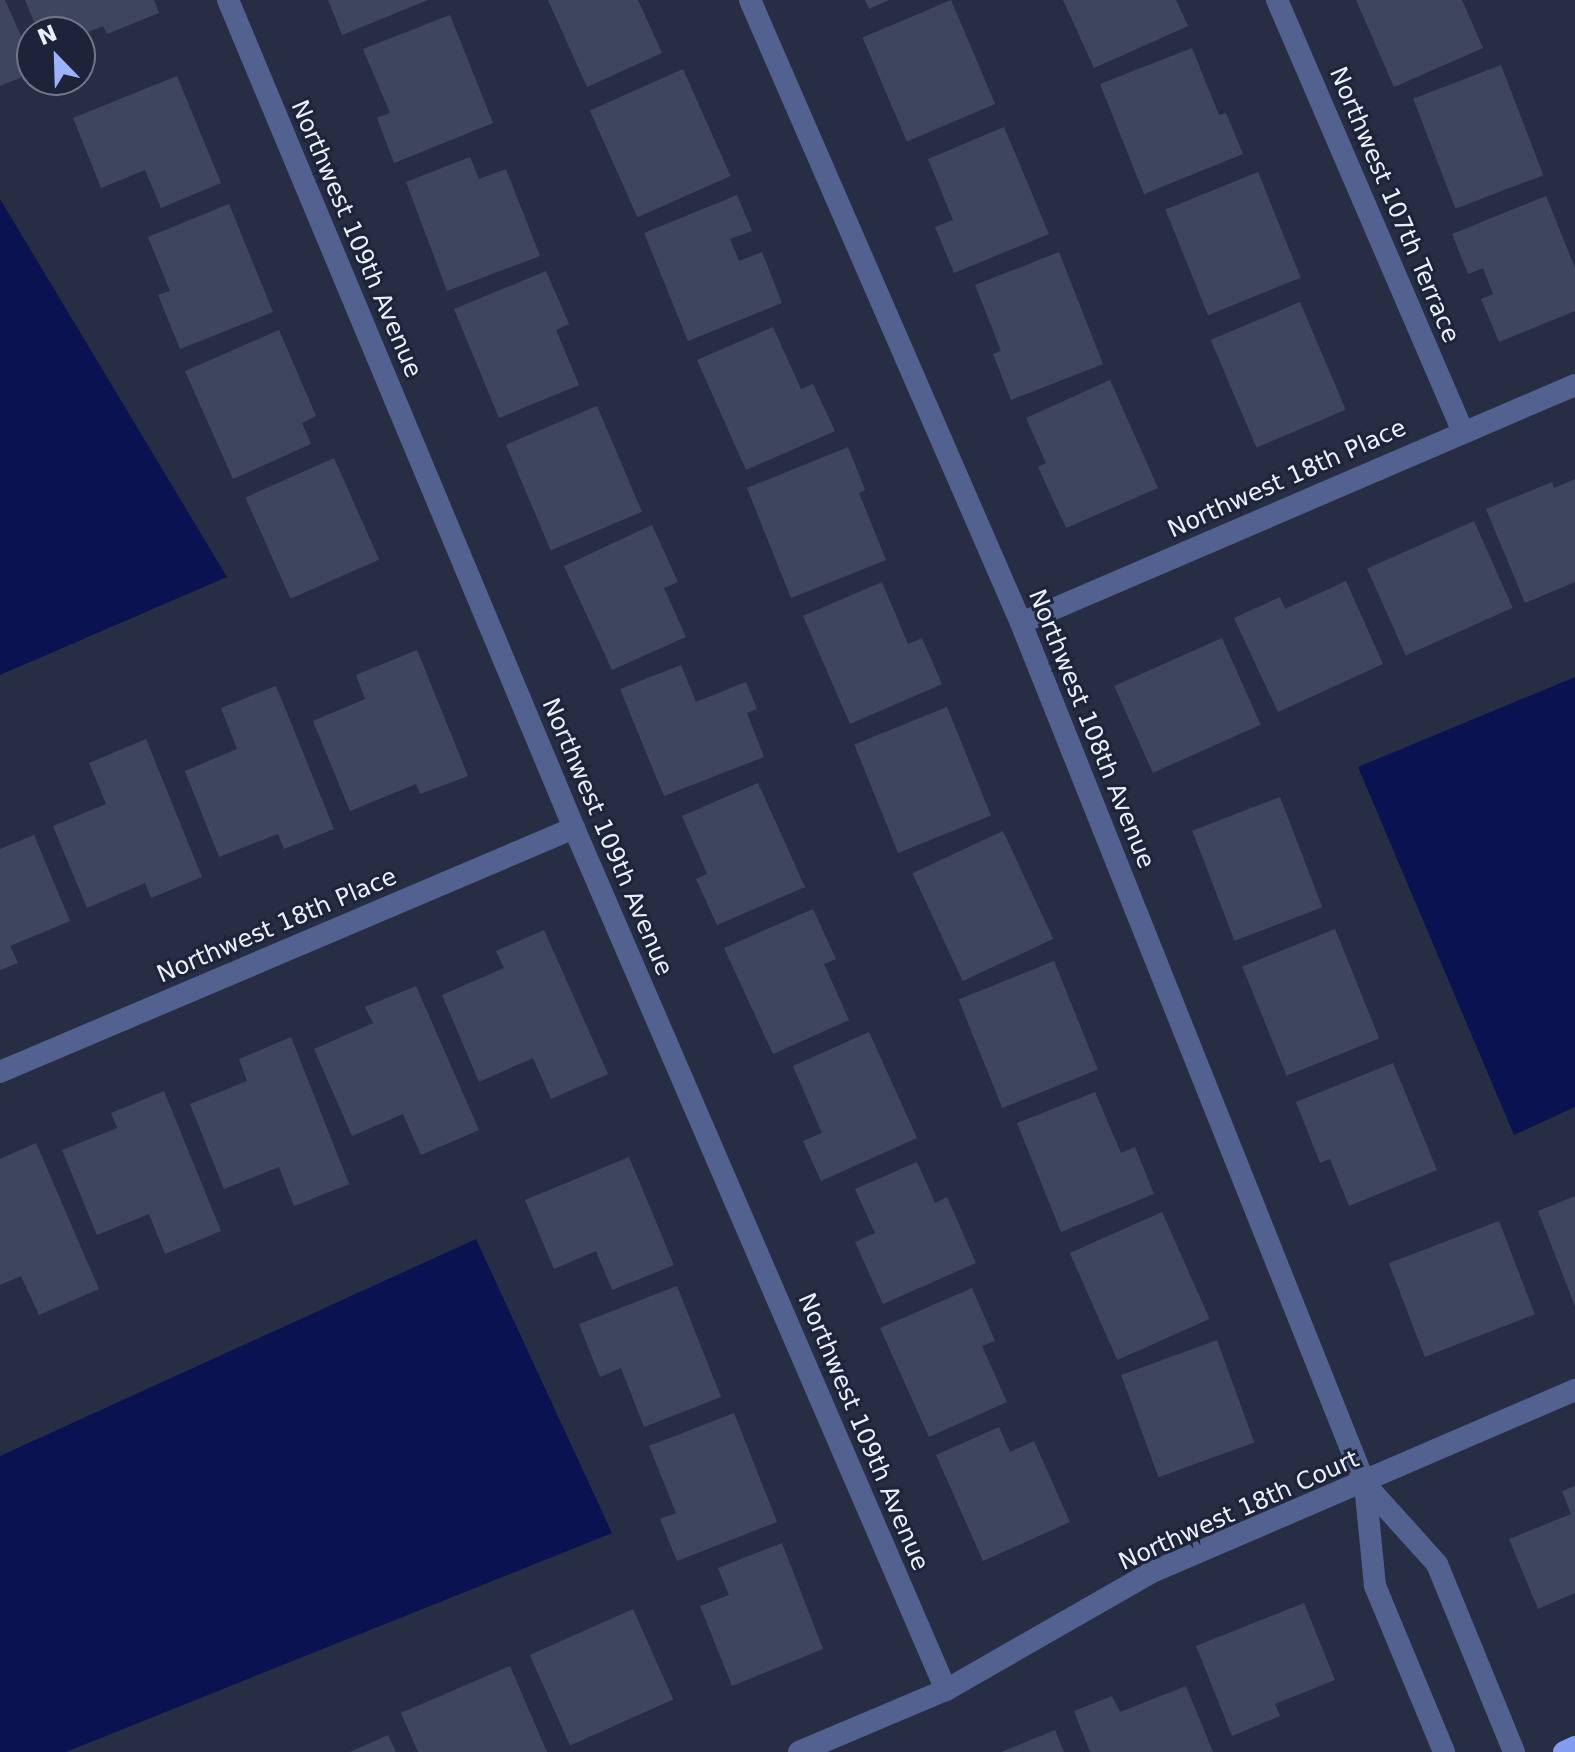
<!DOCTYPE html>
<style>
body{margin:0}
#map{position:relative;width:1575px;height:1752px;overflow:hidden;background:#272e44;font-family:"DejaVu Sans",sans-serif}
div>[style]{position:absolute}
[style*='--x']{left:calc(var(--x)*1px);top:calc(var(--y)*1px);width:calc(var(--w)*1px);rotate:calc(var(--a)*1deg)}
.water>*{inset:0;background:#0b1251}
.building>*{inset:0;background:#3e465e;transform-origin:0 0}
.minor>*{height:22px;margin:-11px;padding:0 11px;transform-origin:11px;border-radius:11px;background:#526190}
.trunk>*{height:22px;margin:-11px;padding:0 11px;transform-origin:11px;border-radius:11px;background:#829cef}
span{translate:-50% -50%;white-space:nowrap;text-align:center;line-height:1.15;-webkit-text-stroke:6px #1d243a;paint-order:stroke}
.street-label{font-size:24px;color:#eaf0fe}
.north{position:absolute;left:16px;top:16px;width:80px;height:80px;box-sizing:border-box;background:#1d243a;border:2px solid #6f7688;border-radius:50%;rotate:337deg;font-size:22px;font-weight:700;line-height:32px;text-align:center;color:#eaf0fe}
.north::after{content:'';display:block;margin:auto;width:28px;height:36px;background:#9cb4fd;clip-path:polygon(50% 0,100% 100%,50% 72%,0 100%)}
</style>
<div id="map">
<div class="water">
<i style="clip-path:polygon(0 199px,227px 577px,0 675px)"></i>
<i style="clip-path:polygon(1575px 677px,1575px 1107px,1514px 1135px,1358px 767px)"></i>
<i style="clip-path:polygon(476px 1239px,612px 1533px,66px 1752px,0 1752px,0 1456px)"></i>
</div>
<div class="building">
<i style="clip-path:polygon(0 0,5px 0,32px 61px,32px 73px,0 86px)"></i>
<i style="clip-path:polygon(25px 0,154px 0,159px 13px,107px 34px,103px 26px,80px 35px,38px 32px)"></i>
<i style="clip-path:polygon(328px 0,428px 0,342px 35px)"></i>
<i style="clip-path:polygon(548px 0,638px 0,662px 53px,587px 87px)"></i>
<i style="clip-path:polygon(865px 0,889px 0,869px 9px)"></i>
<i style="left:951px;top:0;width:113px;height:96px;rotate:67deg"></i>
<i style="clip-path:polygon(1063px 0,1176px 0,1188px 26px,1094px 68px)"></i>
<i style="clip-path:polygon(1356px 0,1462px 0,1483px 48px,1394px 87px)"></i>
<i style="clip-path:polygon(450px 15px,493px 123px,394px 163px,377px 118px,390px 113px,363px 49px)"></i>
<i style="clip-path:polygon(1192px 48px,1219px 115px,1226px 113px,1243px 154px,1144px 194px,1100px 84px)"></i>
<i style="left:1501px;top:65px;width:118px;height:94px;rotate:69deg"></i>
<i style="left:683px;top:69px;width:117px;height:102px;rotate:66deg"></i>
<i style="clip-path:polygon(177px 76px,221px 183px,161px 208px,145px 170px,101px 188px,73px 118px)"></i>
<i style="clip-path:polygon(1004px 127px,1049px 234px,954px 273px,935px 227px,953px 220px,928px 159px)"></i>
<i style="clip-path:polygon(470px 157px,479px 179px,506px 169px,540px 256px,447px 291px,406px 182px)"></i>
<i style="left:1258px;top:172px;width:114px;height:100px;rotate:68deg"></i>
<i style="clip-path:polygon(737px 195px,752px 231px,730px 239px,739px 261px,762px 252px,782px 303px,688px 341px,644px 233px)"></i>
<i style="clip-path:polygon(1546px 196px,1575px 268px,1575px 311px,1499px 342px,1481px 299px,1493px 294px,1483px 268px,1468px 274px,1452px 234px)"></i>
<i style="clip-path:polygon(229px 204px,273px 312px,180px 349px,158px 295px,170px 291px,148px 237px)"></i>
<i style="clip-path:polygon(1059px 252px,1103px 364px,1011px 400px,993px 354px,1001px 351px,975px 285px)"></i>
<i style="clip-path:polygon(546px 271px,569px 324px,556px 330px,579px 385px,499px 418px,454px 309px)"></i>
<i style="left:1300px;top:302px;width:117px;height:97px;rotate:67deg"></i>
<i style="clip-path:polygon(773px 327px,801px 389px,813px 384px,835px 431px,746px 470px,697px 360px)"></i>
<i style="clip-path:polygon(279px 330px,316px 416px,302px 423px,311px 444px,233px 479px,185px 371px)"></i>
<i style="clip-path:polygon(1110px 380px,1158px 488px,1066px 528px,1038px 467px,1046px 463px,1026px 418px)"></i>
<i style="left:597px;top:406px;width:115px;height:99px;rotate:67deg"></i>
<i style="clip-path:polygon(848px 447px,865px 490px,859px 493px,886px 560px,791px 598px,747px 488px)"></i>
<i style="left:334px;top:458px;width:111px;height:97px;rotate:66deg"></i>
<i style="clip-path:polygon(1575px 479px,1575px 582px,1525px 603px,1486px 509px,1552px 482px,1554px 488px)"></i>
<i style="left:1474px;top:521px;width:95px;height:117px;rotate:66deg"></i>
<i style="clip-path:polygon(652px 525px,678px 582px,664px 588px,686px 637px,612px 670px,564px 566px)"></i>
<i style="clip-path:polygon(1346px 581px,1383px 664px,1278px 712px,1234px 618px,1280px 597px,1285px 609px)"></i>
<i style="clip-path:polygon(882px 582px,908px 644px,922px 638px,942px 684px,850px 724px,803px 616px)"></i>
<i style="left:1222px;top:638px;width:95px;height:118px;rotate:66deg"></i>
<i style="clip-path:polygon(417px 650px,468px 776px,420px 794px,416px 784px,350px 811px,313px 721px,365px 699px,356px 675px)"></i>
<i style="clip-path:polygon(681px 665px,696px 702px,746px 682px,757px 709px,747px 713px,764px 757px,664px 796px,620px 689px)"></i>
<i style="clip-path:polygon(276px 686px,334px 829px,284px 849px,278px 834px,219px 857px,185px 771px,237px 749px,221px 708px)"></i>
<i style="left:947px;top:707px;width:117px;height:100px;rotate:68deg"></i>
<i style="clip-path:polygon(146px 739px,202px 877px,151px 898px,145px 883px,87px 908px,53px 826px,106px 804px,89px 763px)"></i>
<i style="clip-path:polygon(758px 783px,805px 887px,717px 925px,696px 879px,707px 874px,682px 816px)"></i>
<i style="left:1280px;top:797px;width:118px;height:94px;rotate:69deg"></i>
<i style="left:1003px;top:831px;width:119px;height:100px;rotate:65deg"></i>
<i style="clip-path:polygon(34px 835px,70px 921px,10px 946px,18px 963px,0 970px,0 849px)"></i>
<i style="clip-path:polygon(813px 909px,836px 959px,824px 964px,849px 1020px,773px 1054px,724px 948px)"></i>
<i style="left:1335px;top:929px;width:118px;height:100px;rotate:68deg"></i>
<i style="clip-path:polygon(544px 930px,608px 1074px,551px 1099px,533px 1058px,479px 1082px,442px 995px,504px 968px,496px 951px)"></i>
<i style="left:1054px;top:961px;width:117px;height:103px;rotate:68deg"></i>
<i style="clip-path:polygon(416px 986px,479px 1130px,421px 1155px,403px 1114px,352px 1136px,314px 1049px,373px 1023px,365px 1007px)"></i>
<i style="clip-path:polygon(869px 1032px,917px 1138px,821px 1181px,803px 1141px,822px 1133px,793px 1066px)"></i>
<i style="clip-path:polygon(291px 1037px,349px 1184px,294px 1206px,279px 1167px,224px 1189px,190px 1104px,247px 1081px,239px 1059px)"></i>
<i style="clip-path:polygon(1393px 1063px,1437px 1170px,1349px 1206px,1330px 1159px,1320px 1163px,1296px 1102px)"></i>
<i style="clip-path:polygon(164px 1091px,221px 1231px,165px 1254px,149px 1214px,97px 1235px,62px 1150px,117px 1128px,111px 1113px)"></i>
<i style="clip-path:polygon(1095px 1092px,1121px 1153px,1135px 1147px,1154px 1194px,1061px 1232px,1017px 1123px)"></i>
<i style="clip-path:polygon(36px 1143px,99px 1289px,39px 1315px,21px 1276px,0 1285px,0 1159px)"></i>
<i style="clip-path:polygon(629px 1157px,674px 1265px,612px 1290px,596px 1251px,554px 1269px,525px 1200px)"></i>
<i style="clip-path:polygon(917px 1162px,935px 1203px,947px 1197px,976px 1263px,883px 1304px,855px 1242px,875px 1233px,855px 1189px)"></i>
<i style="clip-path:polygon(1575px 1196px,1575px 1306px,1538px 1211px)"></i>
<i style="left:1162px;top:1212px;width:117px;height:101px;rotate:66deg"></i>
<i style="left:1499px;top:1221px;width:100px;height:118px;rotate:69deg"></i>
<i style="clip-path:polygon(677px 1286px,721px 1397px,644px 1427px,621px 1368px,600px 1377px,579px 1324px)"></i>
<i style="clip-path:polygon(972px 1288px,995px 1341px,982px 1346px,1007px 1402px,929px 1437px,880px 1328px)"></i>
<i style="left:1217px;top:1340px;width:109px;height:102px;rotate:70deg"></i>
<i style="clip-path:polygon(734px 1413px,777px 1522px,677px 1561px,660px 1519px,676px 1513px,649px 1446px)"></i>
<i style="clip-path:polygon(999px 1427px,1010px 1452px,1034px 1441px,1070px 1522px,983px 1561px,936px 1455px)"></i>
<i style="clip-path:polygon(1575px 1486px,1575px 1593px,1538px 1609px,1509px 1539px,1571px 1514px,1562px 1491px)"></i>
<i style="clip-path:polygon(782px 1543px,823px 1649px,732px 1686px,700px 1606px,729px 1595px,718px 1568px)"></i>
<i style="clip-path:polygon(1304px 1603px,1335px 1680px,1275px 1704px,1280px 1716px,1232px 1736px,1196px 1646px)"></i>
<i style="left:633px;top:1609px;width:99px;height:113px;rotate:66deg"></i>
<i style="clip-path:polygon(510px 1666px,547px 1752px,418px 1752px,401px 1713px)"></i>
<i style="clip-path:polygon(1186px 1686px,1213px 1752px,1090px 1752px,1074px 1711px,1112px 1696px,1120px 1712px)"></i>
<i style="clip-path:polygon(1055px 1730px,1064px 1752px,1001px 1752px)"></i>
<i style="clip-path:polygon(388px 1735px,396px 1752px,350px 1752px)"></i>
</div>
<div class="minor">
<i style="--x:228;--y:0;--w:897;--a:67.32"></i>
<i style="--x:574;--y:828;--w:939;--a:66.66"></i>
<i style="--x:750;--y:0;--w:679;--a:66.49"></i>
<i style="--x:1021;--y:623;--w:927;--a:68.22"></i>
<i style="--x:1365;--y:1484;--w:102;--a:84.4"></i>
<i style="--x:1375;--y:1586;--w:180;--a:67.4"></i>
<i style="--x:1277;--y:0;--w:468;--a:66.7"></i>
<i style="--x:1021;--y:623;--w:603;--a:-23.25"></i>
<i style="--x:0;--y:1072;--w:624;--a:-23.03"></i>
<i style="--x:1365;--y:1484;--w:108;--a:48"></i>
<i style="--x:1437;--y:1564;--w:203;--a:67.7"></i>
<i style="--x:799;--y:1752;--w:160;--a:-22.9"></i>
<i style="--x:946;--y:1690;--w:235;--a:-29.8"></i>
<i style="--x:1150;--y:1573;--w:463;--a:-23.3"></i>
</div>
<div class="trunk">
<i style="--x:1564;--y:1752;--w:12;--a:-24"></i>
</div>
<div class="street-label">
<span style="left:1394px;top:205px;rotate:67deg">Northwest 107th Terrace</span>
<span style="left:356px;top:239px;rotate:67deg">Northwest 109th Avenue</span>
<span style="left:1287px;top:479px;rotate:-24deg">Northwest 18th Place</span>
<span style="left:1091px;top:729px;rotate:68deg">Northwest 108th Avenue</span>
<span style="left:607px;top:837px;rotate:67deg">Northwest 109th Avenue</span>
<span style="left:277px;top:926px;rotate:-23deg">Northwest 18th Place</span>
<span style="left:863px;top:1432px;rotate:67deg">Northwest 109th Avenue</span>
<span style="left:1239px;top:1511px;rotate:-24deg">Northwest 18th Court</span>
</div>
<div class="north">N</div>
</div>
